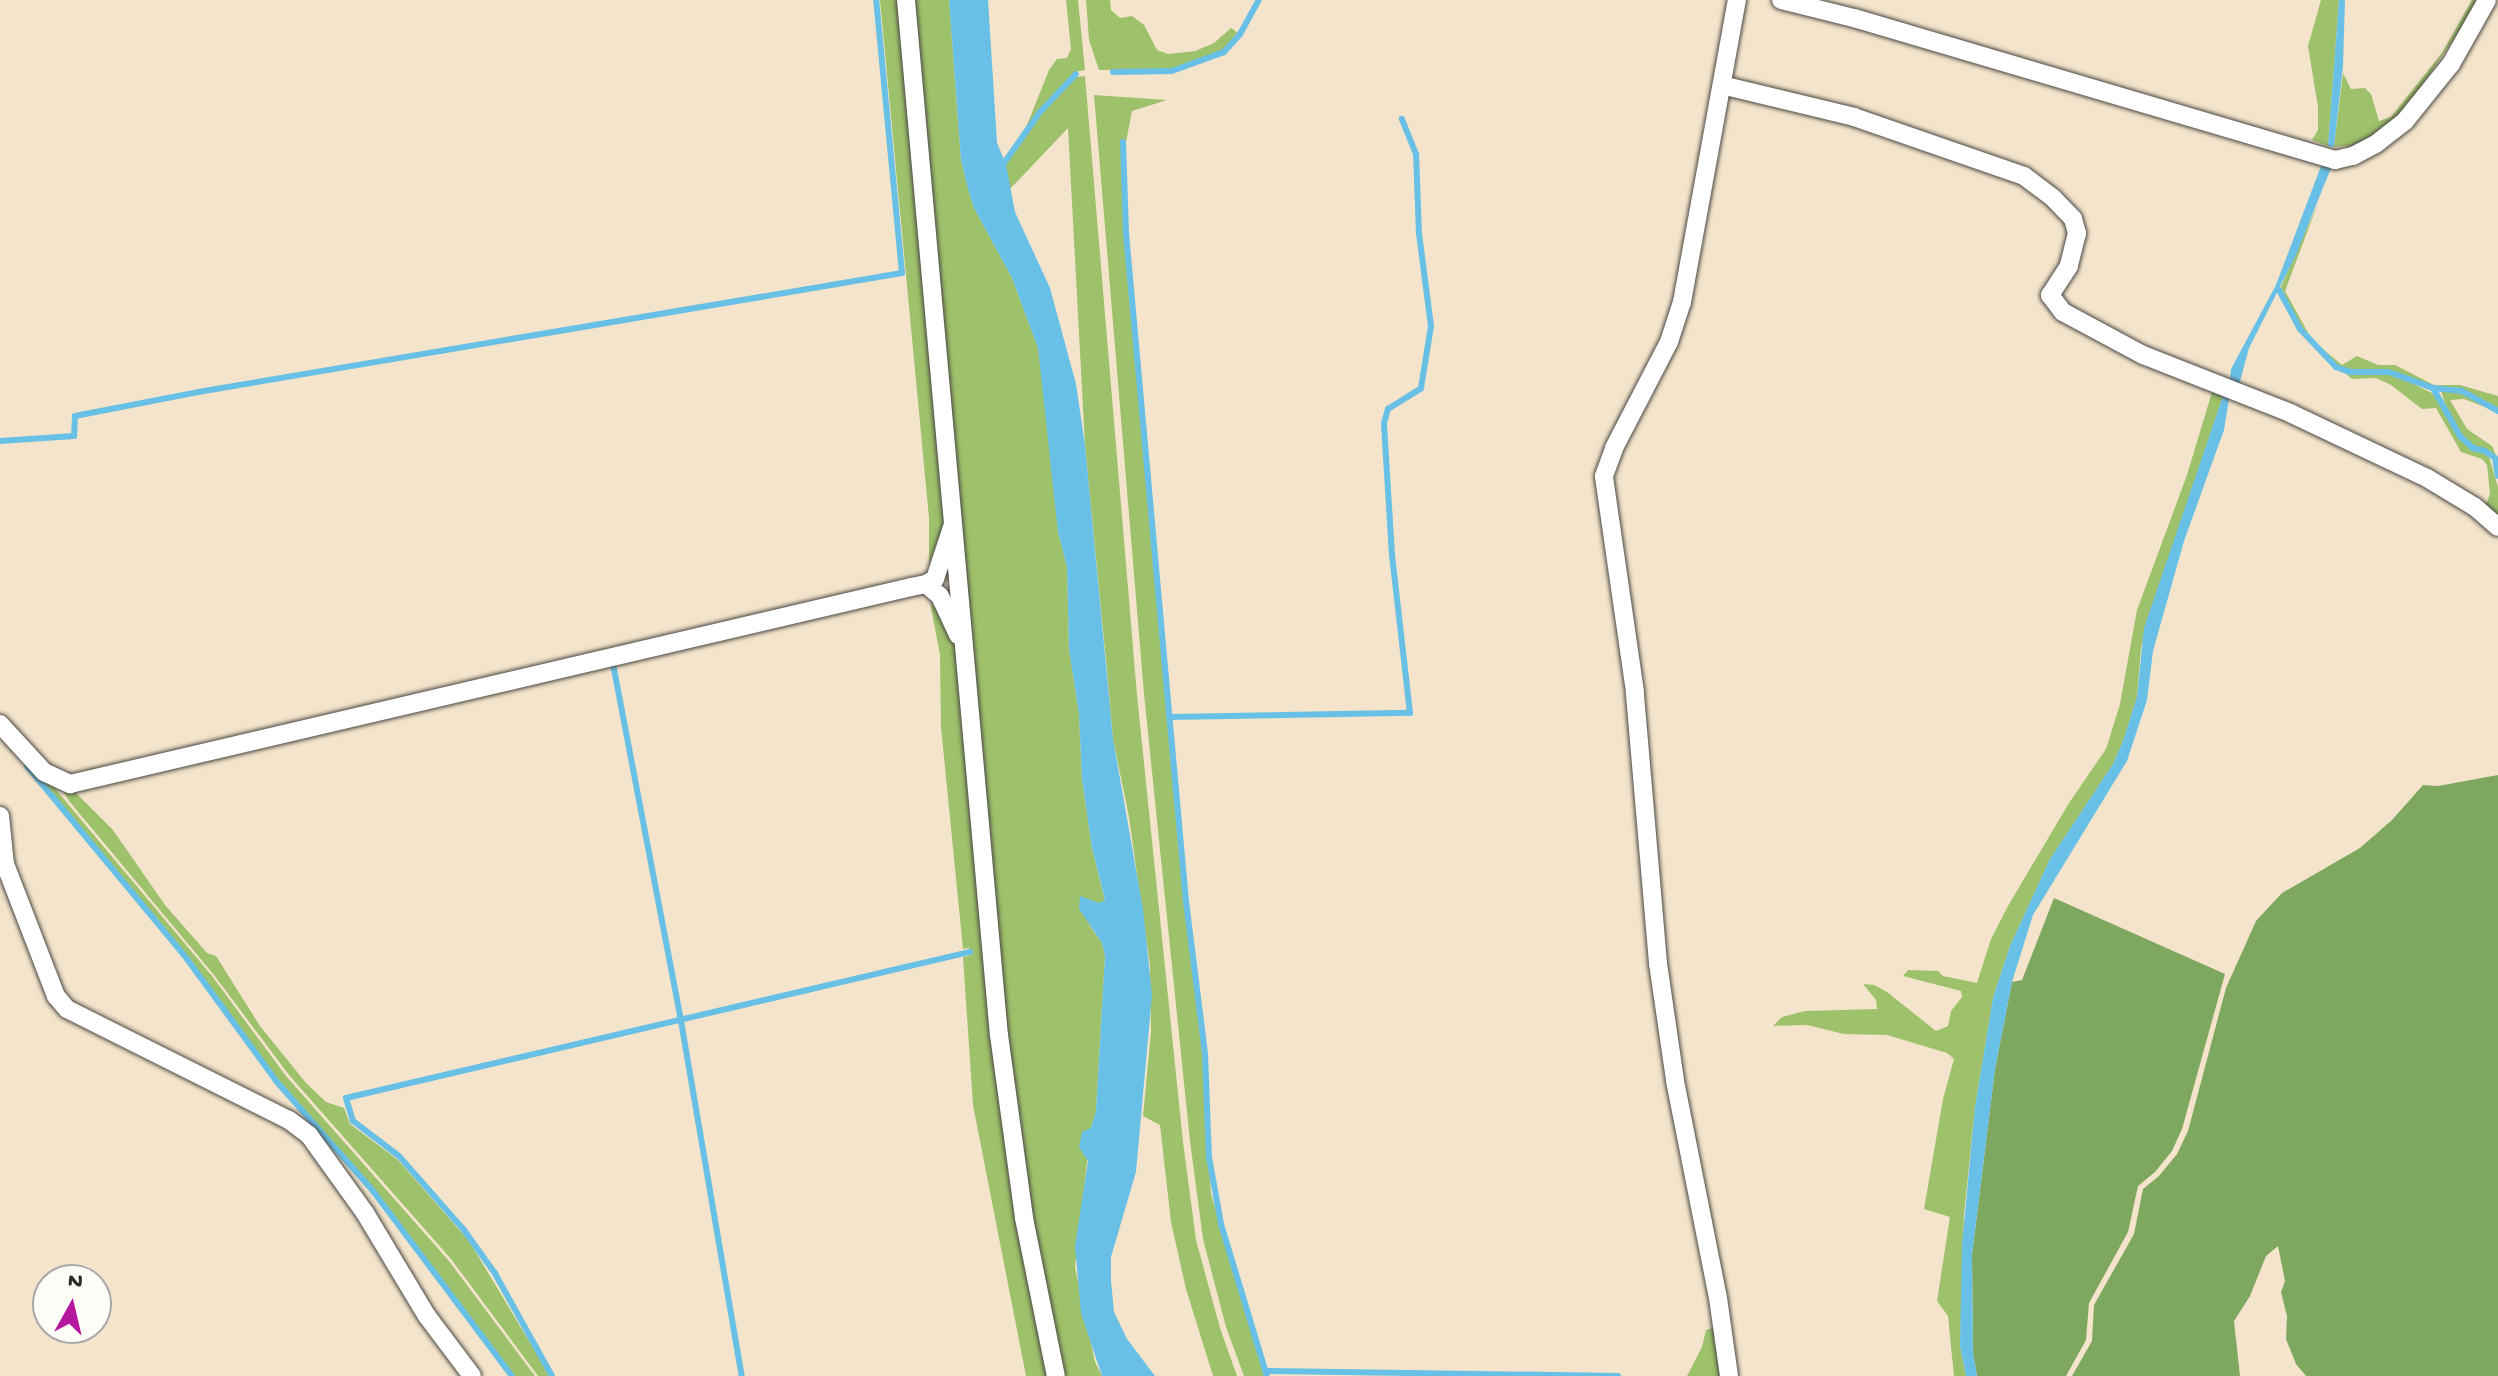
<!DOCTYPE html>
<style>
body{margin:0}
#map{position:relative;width:2498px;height:1376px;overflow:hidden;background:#f4e4cb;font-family:"Gochi Hand",sans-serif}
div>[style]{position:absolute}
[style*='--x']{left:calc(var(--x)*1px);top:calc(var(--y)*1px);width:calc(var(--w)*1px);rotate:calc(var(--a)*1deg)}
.green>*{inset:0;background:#9ec16b}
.forest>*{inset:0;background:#7ea75f}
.water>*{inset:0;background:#68c0e6}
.stream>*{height:6px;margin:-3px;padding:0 3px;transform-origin:3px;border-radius:3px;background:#68c0e6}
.roads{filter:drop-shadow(0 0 2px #494743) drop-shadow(0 0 2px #494743)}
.minor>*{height:18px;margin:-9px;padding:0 9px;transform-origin:9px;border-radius:9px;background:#fff}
span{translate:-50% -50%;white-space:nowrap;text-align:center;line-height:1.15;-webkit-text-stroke:6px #fdfcf7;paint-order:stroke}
.north{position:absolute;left:32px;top:1264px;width:80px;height:80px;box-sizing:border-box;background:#fdfcf7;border:2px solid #a9a8a5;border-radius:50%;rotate:8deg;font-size:22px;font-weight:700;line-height:32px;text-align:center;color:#2b2b2b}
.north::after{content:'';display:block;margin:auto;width:28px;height:36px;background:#b5179e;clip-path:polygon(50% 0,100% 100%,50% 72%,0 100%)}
</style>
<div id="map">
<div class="green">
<i style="clip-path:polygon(880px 0,900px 0,945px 522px,929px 564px,929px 518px)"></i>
<i style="clip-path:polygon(912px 0,949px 0,961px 160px,968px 189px,974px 208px,1012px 278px,1038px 348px,1048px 421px,1058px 532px,1067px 567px,1069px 649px,1079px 714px,1082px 779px,1092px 848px,1105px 901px,1099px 903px,1080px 897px,1090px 926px,1102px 943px,1105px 956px,1096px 1111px,1091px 1128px,1075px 1267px,1095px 1362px,1102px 1376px,1062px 1376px,1030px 1217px,1013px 1092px)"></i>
<i style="clip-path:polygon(1066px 0,1078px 0,1085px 70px,1075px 72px,1025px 130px,1049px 70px,1057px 59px,1067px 58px,1071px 49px)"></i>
<i style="clip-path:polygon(1086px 0,1110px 0,1111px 10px,1120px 18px,1132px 16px,1144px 25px,1157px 50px,1168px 54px,1195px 51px,1214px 43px,1231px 28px,1238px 33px,1223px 51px,1172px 69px,1099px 70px,1089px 40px)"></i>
<i style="clip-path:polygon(2321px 0,2339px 0,2328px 146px,2312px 140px,2318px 130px,2318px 107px,2308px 46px)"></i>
<i style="clip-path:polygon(2472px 0,2477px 0,2465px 22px,2402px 115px,2380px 134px,2357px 145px,2334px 147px,2343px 73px,2351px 89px,2365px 88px,2371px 94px,2379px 121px,2391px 117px,2442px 53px)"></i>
<i style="clip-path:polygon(1085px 76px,1137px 695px,1183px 1142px,1196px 1240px,1220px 1328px,1237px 1376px,1213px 1376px,1186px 1289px,1171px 1222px,1160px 1125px,1143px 1116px,1151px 1031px,1150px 966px,1129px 817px,1113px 739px,1106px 661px,1085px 445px,1068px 128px,1009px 190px,1006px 164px,1042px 113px,1077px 77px)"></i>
<i style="clip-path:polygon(1094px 95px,1167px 100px,1132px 111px,1126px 142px,1121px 142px,1124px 233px,1184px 901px,1203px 1054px,1211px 1194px,1265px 1376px,1244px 1376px,1226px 1327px,1203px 1239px,1190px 1141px,1144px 694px)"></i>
<i style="clip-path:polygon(2318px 203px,2285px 291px,2312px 340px,2342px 365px,2357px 356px,2378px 365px,2395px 365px,2434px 385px,2460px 385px,2498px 396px,2498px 410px,2462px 390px,2433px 387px,2389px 371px,2350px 371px,2336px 367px,2319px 351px,2300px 329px,2280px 289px)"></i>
<i style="clip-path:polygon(2370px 371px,2391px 373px,2434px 394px,2460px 440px,2489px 457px,2498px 487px,2498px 521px,2479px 506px,2487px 502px,2490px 494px,2487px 465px,2482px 459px,2461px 452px,2436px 408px,2422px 409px,2391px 385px,2376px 378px,2352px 379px,2345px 373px)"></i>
<i style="clip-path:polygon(2441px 391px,2462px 392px,2498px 412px,2464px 399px,2450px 400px,2467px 429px,2492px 446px,2498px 460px,2489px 451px,2472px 446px,2461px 434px,2450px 418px)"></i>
<i style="clip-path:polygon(2212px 392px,2223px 396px,2151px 613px,2141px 648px,2137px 697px,2123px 741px,2113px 764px,2050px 859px,2010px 946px,1993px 998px,1975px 1107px,1964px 1215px,1960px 1346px,1966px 1376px,1954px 1376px,1948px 1316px,1937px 1301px,1950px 1217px,1924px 1209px,1943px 1099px,1954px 1059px,1947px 1053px,1887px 1035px,1844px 1034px,1807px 1025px,1773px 1026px,1782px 1017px,1805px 1011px,1877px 1009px,1876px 1000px,1863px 984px,1874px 985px,1887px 992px,1936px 1031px,1948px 1026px,1951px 1011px,1962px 997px,1961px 991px,1903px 976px,1908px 970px,1938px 971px,1943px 976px,1977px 983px,1991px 939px,2008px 906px,2069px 803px,2106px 749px,2120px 704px,2137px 610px,2187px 475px)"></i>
<i style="clip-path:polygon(930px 602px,946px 622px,962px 660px,989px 962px,1050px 1376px,1026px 1376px,973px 1105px,963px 957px,971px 955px,969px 948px,963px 949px,941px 727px,940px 655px)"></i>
<i style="clip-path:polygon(7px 741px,42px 773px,212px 976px,286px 1076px,449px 1261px,535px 1376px,514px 1376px,374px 1190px,278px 1081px,187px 958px)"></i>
<i style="clip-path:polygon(72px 789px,113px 830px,165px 905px,207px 953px,216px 956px,260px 1026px,306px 1083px,326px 1102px,344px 1108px,350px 1124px,398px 1160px,469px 1241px,550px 1376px,538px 1376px,451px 1259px,289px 1075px,214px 975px,69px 801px,64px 792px)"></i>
<i style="clip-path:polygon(1716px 1327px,1723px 1376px,1687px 1376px,1702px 1347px,1706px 1330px)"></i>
</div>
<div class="forest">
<i style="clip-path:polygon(2498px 775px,2498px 1376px,2306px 1376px,2296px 1364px,2286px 1339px,2287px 1316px,2281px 1292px,2285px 1281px,2278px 1246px,2266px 1256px,2250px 1296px,2234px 1321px,2240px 1376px,2072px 1376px,2092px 1341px,2094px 1305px,2134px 1234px,2143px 1189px,2159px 1176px,2177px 1154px,2188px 1131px,2226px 988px,2256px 921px,2282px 893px,2360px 848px,2392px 820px,2423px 785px,2438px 786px)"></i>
<i style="clip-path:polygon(2054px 898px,2225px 974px,2182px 1129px,2172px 1151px,2155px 1172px,2138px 1186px,2128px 1232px,2089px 1303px,2086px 1340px,2066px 1376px,1977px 1376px,1973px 1353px,1972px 1255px,1995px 1069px,2012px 982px,2022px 980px)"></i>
</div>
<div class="water">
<i style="clip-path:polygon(949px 0,988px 0,997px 143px,1006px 164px,1015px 212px,1050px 288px,1076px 384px,1085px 445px,1113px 739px,1143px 909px,1152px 995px,1136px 1172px,1111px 1257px,1111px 1281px,1114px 1312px,1127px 1339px,1155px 1376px,1102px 1376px,1081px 1313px,1075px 1246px,1088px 1161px,1079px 1147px,1082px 1132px,1091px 1128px,1096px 1111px,1105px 956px,1102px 943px,1079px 909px,1080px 896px,1099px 903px,1105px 900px,1092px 848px,1082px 779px,1079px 714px,1069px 649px,1067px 567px,1058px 532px,1038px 348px,1012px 278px,974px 208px,968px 189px,961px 160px)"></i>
<i style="clip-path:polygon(2339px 0,2345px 0,2343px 66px,2334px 147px,2328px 146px)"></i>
<i style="clip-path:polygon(2321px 166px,2331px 168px,2296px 255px,2249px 348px,2239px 385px,2230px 380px,2231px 369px,2276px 285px)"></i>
<i style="clip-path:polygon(2223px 396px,2229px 399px,2224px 430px,2184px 541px,2153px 651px,2147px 700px,2127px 761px,2033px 915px,2012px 982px,1995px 1069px,1972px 1255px,1973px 1353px,1977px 1376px,1966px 1376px,1960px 1346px,1962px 1245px,1975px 1107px,1993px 998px,2010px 946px,2050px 859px,2113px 764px,2123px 741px,2137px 697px,2144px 628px)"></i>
</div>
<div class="stream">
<i style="--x:1113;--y:72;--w:59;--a:-1"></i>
<i style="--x:1172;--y:71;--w:55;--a:-20.1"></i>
<i style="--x:1224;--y:52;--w:24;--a:-48"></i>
<i style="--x:1240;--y:34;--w:39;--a:-61"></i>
<i style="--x:1123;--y:142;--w:91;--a:88.1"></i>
<i style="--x:1126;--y:233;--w:671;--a:84.87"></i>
<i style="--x:1186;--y:901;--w:154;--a:82.9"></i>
<i style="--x:1205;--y:1054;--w:103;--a:87.8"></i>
<i style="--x:1209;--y:1157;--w:68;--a:79.8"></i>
<i style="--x:1221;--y:1224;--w:159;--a:73.2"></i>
<i style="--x:1004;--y:163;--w:62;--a:-54.8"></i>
<i style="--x:1040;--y:112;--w:52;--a:-46.5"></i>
<i style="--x:2279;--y:290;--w:44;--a:61.7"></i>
<i style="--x:2300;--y:329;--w:52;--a:46.5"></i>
<i style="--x:2336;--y:367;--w:15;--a:20"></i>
<i style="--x:2350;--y:372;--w:39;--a:0"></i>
<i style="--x:2389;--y:372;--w:47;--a:20"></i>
<i style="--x:2433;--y:388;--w:29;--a:6"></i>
<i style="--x:2462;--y:391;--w:41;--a:29.1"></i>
<i style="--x:2433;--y:388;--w:55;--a:60.6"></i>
<i style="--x:2460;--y:436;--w:18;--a:43"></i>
<i style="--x:2473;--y:448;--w:12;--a:14"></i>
<i style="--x:2485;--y:451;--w:12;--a:35"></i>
<i style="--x:2495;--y:458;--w:18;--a:81"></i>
<i style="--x:0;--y:441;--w:74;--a:-3.9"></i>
<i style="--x:74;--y:436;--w:20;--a:-87"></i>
<i style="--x:75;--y:416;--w:125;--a:-11"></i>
<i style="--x:198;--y:392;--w:714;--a:-9.59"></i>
<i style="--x:902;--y:273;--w:274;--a:-95.4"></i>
<i style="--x:613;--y:664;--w:363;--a:79.2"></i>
<i style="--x:681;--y:1021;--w:360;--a:80.3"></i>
<i style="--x:1170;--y:717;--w:240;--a:-1"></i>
<i style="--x:1410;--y:713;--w:159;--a:-96.5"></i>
<i style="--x:1392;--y:555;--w:132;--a:-93.5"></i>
<i style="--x:1384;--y:423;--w:15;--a:-74"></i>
<i style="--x:1388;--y:409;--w:39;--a:-32"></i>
<i style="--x:1421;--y:388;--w:63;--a:-80.8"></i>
<i style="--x:1431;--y:326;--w:93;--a:-97.4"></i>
<i style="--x:1419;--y:234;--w:80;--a:-92.1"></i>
<i style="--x:1416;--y:154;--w:38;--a:-112"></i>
<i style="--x:27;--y:766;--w:251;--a:50.3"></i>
<i style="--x:187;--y:959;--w:152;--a:53.8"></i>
<i style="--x:277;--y:1082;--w:145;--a:48.6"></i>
<i style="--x:373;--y:1191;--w:231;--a:53.1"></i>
<i style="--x:1266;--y:1371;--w:352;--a:0.8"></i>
<i style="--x:552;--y:1376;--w:119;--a:-119.1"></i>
<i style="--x:494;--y:1272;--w:52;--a:-125.5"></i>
<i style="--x:464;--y:1230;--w:98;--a:-131.3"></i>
<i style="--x:399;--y:1156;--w:58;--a:-142.7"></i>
<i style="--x:353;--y:1121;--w:24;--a:-107"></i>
<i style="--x:346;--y:1098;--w:641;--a:-13.17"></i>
</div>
<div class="roads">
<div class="minor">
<i style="--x:906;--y:0;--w:1039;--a:84.87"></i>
<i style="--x:999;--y:1035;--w:185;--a:82.2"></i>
<i style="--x:1024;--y:1218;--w:161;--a:78.6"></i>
<i style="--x:1781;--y:0;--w:75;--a:13.9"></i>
<i style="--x:1854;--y:18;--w:502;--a:16.45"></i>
<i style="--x:2335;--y:160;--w:18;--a:-13"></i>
<i style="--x:2353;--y:156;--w:27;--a:-28"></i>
<i style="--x:2377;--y:143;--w:36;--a:-38"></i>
<i style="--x:2405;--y:121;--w:73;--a:-51.1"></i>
<i style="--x:2451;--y:64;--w:73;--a:-60.6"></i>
<i style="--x:1722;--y:85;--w:136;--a:13.6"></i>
<i style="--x:1854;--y:117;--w:180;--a:19.1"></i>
<i style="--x:2024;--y:176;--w:36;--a:37"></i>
<i style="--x:2053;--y:198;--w:29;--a:46"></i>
<i style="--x:2073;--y:219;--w:15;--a:74"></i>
<i style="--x:2077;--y:233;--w:34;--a:104"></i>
<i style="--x:2069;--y:266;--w:35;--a:123"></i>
<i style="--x:2050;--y:295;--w:21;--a:53"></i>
<i style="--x:2063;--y:312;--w:91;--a:28.3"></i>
<i style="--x:2143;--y:355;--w:158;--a:21.5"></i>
<i style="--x:2290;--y:413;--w:152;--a:25.4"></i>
<i style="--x:2427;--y:478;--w:56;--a:31.1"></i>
<i style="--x:2475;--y:507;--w:30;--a:41"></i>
<i style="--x:926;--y:584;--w:10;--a:-29"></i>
<i style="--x:935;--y:579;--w:55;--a:-71.9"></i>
<i style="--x:0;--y:724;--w:65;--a:47.5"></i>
<i style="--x:44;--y:772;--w:29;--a:25"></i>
<i style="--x:70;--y:784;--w:864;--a:-13.18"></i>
<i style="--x:911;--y:587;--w:15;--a:-11"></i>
<i style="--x:926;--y:584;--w:18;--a:41"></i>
<i style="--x:940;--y:596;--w:43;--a:65.2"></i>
<i style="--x:0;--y:816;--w:48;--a:84.1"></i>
<i style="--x:5;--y:864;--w:142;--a:68.9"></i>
<i style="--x:56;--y:996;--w:17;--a:50"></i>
<i style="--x:67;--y:1009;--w:248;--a:26.6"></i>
<i style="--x:289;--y:1120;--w:25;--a:37"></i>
<i style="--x:309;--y:1135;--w:96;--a:54.3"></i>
<i style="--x:365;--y:1213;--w:120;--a:59"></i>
<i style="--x:427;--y:1316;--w:75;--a:53.1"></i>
<i style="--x:1729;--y:1376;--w:79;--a:-98"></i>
<i style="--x:1718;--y:1298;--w:222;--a:-101.2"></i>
<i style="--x:1675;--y:1080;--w:118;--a:-98.3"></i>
<i style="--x:1658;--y:963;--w:272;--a:-94.9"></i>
<i style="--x:1635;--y:692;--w:218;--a:-98.2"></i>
<i style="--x:1604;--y:476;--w:30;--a:-70"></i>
<i style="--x:1614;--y:448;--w:119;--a:-62.6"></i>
<i style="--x:1669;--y:342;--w:42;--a:-72"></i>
<i style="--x:1682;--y:302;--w:307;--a:-79.7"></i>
</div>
</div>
<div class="north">N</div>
</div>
